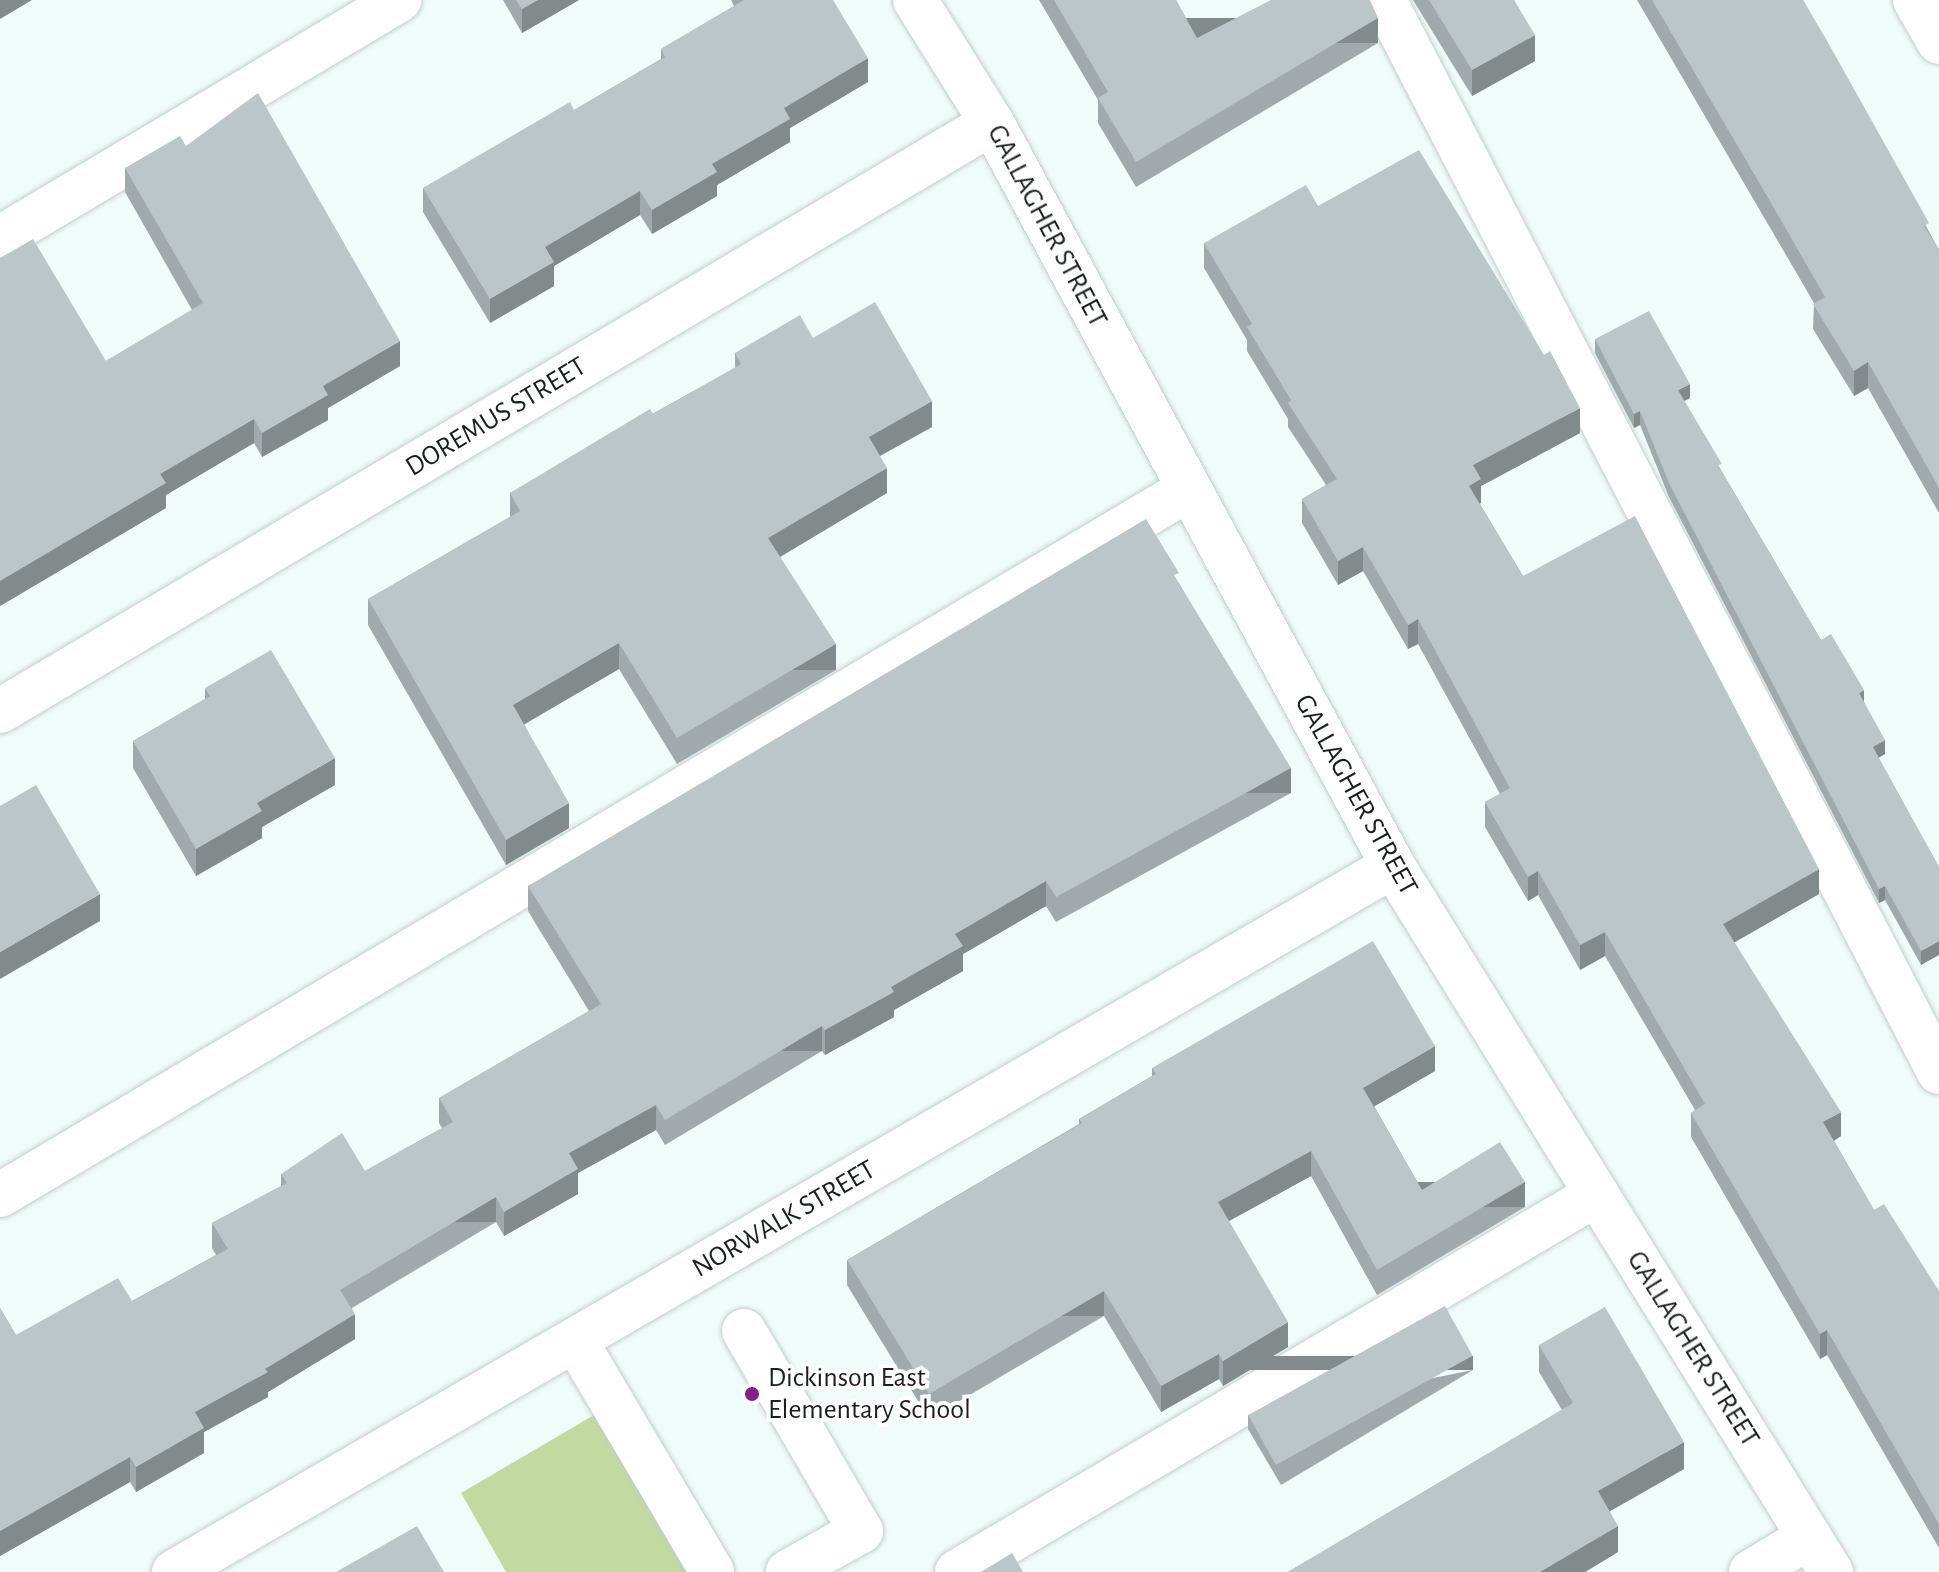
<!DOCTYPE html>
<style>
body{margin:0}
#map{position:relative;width:1939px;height:1572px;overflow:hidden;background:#f0fcfa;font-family:"Alegreya Sans",sans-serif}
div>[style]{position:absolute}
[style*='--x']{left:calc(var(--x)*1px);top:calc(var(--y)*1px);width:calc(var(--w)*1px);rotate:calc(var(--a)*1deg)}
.green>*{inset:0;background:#c2daa0}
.roads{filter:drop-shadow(0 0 2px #c1cdcb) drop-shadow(0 0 2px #c1cdcb)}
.minor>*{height:44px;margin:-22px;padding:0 22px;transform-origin:22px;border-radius:22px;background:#fff}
.wall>*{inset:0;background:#a0aaac}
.shaded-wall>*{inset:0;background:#828b8c;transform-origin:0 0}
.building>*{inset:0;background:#bac6c8;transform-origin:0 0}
.dots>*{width:22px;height:22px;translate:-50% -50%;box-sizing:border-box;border:4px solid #fff;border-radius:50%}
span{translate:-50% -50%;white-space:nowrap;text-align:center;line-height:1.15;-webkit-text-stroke:8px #fff;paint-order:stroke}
.street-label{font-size:28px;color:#1a1f1e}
.poi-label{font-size:28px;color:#1a1f1e}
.left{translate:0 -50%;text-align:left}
</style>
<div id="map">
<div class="green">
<i style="clip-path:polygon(594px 1415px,687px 1572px,506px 1572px,461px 1493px)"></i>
</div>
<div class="roads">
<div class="minor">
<i style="--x:915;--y:0;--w:145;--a:58"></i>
<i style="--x:992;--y:123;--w:844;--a:61.64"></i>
<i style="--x:1393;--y:866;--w:831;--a:58.18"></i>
<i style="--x:1384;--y:0;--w:1207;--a:62.63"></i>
<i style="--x:1915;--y:0;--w:48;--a:60.3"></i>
<i style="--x:0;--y:238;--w:465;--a:-30.8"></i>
<i style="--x:0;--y:711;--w:1153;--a:-30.66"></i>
<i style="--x:0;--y:1195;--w:1383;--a:-30.7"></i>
<i style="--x:744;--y:1331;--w:232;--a:59.7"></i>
<i style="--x:861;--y:1531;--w:84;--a:150.7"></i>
<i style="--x:575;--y:1340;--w:269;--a:59.4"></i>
<i style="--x:174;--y:1572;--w:1409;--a:-30.08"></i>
<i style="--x:957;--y:1572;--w:743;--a:-30.57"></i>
<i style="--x:1751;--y:1572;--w:68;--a:-31.1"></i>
</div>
</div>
<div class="wall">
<i style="clip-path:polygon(503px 0,579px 0,522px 33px)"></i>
<i style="clip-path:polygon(731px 0,833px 0,868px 82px,790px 128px,790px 142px,717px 185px,717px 196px,652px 234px,640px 215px,554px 266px,554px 286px,490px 323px,423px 212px,423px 188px,574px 110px,661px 59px,661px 49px,734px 6px)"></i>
<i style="clip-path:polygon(1039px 0,1176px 0,1197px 38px,1378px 43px,1136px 187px,1098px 123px,1098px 100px)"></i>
<i style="clip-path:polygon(1413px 0,1514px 0,1535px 61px,1472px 96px)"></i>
<i style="clip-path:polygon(1637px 0,1803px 0,1939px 250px,1939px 513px,1868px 388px,1854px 396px,1813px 329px,1814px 303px)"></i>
<i style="clip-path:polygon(186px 146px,400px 366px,328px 408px,328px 420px,262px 457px,254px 443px,166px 495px,166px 508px,0 606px,0 258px,106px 361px,192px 310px,125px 192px,125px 168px)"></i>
<i style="clip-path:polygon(1318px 206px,1580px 433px,1481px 486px,1480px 504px,1523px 576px,1819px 894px,1734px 942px,1841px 1136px,1834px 1141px,1874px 1210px,1939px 1291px,1939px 1548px,1827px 1355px,1820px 1359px,1691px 1137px,1691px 1113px,1695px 1110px,1605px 956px,1580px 970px,1538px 895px,1528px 901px,1485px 827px,1485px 802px,1500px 794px,1418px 644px,1408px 649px,1363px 571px,1338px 585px,1302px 523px,1302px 499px,1326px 485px,1288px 427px,1288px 419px,1247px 351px,1247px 340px,1204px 268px,1204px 243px)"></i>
<i style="clip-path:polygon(813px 338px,932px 427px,880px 456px,887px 493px,780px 557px,836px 670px,677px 764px,619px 669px,524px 724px,569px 828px,506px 865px,368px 625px,368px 599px,510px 517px,510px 493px,735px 368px,735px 353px)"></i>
<i style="clip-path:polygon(1595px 339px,1690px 398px,1684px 401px,1722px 472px,1821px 640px,1864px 702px,1885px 754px,1878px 758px,1939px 867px,1921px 965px,1885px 900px,1879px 903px,1669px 497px,1640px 425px,1634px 428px,1595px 353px)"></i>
<i style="clip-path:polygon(1179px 583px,1291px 793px,1056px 922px,1046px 906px,963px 954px,963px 971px,894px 1010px,894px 1017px,825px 1055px,822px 1051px,665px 1145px,656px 1130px,578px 1173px,578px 1194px,504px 1236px,496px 1222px,352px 1308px,355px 1339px,268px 1392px,268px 1397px,204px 1432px,204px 1453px,136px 1492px,130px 1482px,0 1556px,0 1308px,16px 1335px,132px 1301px,216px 1255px,212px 1248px,212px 1223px,281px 1186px,281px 1174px,365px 1171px,442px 1128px,439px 1123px,439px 1098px,589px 1011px,528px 911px,528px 886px)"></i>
<i style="clip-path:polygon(205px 688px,335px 785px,262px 827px,262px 838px,196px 876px,133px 768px,133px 741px,205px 699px)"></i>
<i style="clip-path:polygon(1152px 1068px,1435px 1071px,1374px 1106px,1422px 1190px,1525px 1207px,1377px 1295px,1311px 1176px,1229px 1221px,1288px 1347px,1223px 1386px,1219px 1379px,1161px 1412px,1104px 1316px,929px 1419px,847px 1285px,847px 1260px,1079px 1124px,1079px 1119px,1152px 1076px)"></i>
<i style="clip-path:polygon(1539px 1345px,1684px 1469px,1610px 1511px,1618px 1552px,1585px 1572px,1288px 1572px,1562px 1410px,1539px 1372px)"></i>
<i style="clip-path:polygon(1473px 1370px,1281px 1485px,1248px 1429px,1248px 1415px)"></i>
</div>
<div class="shaded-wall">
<i style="clip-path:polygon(0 0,32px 0,0 19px)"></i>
<i style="clip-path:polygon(538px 0,579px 0,522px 33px,522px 9px)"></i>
<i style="left:1378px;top:18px;width:25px;height:282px;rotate:90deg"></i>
<i style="clip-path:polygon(1535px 35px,1535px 61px,1472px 96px,1472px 70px)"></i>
<i style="clip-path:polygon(868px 58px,868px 82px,790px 128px,790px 142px,717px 185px,717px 196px,652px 234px,652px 210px,784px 108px)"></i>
<i style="clip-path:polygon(640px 191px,640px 215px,554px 266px,554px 286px,490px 323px,490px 299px,545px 247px)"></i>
<i style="clip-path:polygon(400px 341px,400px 366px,328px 408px,328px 420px,262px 457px,262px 433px,323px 386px)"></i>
<i style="clip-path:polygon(1868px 362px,1868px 388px,1854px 396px,1854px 371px)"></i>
<i style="clip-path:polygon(1690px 384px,1690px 398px,1678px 404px,1678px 390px)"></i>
<i style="clip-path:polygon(932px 401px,932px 427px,869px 462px,869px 437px)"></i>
<i style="clip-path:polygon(1580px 408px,1580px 433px,1481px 486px,1481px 503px,1469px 510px,1469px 486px,1473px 465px)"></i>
<i style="clip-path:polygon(1640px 411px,1640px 425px,1634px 428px,1634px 414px)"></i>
<i style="clip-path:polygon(254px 419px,254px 443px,166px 495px,166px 508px,0 606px,0 581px,160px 474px)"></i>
<i style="clip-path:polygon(887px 468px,887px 493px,768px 564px,768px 538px)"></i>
<i style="clip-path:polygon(1363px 547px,1363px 571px,1338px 585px,1338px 561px)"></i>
<i style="clip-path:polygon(1418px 619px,1418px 644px,1408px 649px,1408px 625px)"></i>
<i style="clip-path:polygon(619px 643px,619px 669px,513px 731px,513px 705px)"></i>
<i style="left:836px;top:644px;width:26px;height:185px;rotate:90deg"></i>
<i style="clip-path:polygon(1864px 690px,1864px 704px,1859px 693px)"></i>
<i style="clip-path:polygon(1885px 740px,1885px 754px,1873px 761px,1873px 747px)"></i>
<i style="clip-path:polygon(335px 758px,335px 785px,262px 827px,262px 838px,196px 876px,196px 849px,257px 803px)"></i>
<i style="left:1291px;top:768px;width:25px;height:268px;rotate:90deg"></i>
<i style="clip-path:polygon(569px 803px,569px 828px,506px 865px,506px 840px)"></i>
<i style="clip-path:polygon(1819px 869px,1819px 894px,1723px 949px,1723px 924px)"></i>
<i style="clip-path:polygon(1538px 871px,1538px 895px,1528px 901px,1528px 877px)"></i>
<i style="clip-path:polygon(1046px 881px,1046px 906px,963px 954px,963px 971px,894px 1010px,894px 1017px,825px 1055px,825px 1030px,891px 987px,955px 934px)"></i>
<i style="clip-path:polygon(1885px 886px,1885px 900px,1879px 903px,1879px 889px)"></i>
<i style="clip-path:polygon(100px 894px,100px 921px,0 979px,0 952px)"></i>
<i style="clip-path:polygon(1605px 932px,1605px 956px,1580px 970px,1580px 945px)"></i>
<i style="clip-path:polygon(1939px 941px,1939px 955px,1921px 965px,1921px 951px)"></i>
<i style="left:822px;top:1026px;width:25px;height:183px;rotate:90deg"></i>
<i style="clip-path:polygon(1435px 1046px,1435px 1071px,1363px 1113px,1363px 1088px)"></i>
<i style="clip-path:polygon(656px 1105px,656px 1130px,578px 1173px,578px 1194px,504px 1236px,504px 1212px,569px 1153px)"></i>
<i style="clip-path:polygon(1841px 1112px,1841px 1136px,1823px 1147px,1823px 1122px)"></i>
<i style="clip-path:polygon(1311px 1151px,1311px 1176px,1218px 1227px,1218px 1202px)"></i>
<i style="left:1525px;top:1182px;width:25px;height:172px;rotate:90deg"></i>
<i style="left:496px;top:1197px;width:25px;height:182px;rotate:90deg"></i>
<i style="left:1104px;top:1291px;width:25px;height:203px;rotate:90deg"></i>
<i style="clip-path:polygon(355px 1314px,355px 1339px,268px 1392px,268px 1397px,204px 1432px,204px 1453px,136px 1492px,136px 1467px,195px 1412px)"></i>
<i style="clip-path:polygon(1288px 1322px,1288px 1347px,1223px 1386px,1223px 1361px)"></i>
<i style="clip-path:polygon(1827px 1330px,1827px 1355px,1820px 1359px,1820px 1334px)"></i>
<i style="clip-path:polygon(1219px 1354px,1219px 1379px,1161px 1412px,1161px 1386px)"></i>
<i style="left:1473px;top:1356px;width:14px;height:224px;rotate:90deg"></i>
<i style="clip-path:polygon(1684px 1442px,1684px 1469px,1598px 1518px,1598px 1491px)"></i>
<i style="clip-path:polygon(130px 1457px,130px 1482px,0 1556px,0 1531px)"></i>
<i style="clip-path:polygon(1618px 1526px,1618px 1552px,1585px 1572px,1540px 1572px)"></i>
</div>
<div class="building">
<i style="clip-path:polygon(516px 0,538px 0,522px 9px)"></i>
<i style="clip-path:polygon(744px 0,833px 0,868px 58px,784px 108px,790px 119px,712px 164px,717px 172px,652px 210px,640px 191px,545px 247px,554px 262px,490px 299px,423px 188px,570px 102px,574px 110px,665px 57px,661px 49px)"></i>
<i style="clip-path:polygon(1054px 0,1176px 0,1197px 38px,1271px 0,1370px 0,1378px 18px,1136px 162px,1098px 98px,1108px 92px)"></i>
<i style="clip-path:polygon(1429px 0,1514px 0,1535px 35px,1472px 70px)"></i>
<i style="clip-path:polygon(1652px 0,1803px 0,1826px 39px,1929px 223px,1924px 226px,1939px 250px,1939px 488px,1868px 362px,1854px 371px,1813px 304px,1825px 297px,1774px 208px)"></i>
<i style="clip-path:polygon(258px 93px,400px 341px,323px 386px,328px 395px,262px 433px,254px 419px,160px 474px,166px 483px,0 581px,0 258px,33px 239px,106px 361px,203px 303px,125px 168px,180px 136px,186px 146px)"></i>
<i style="clip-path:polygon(1419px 150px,1544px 355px,1550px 351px,1580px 408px,1473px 465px,1481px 479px,1469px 486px,1523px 576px,1635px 516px,1819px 869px,1723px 924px,1841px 1112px,1823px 1122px,1874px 1210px,1884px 1204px,1939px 1291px,1939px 1524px,1827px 1330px,1820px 1334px,1691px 1113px,1705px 1104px,1605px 932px,1580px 945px,1538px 871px,1528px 877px,1485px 802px,1510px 788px,1418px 619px,1408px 625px,1363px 547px,1338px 561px,1302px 499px,1337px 479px,1288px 403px,1291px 400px,1247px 327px,1252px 324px,1204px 243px,1306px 185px,1318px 206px)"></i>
<i style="clip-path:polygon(875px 302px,932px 401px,869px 437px,887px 468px,768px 538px,836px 644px,677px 738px,619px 643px,513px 705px,569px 803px,506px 840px,368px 599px,520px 511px,510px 493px,650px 409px,653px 414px,741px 364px,735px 353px,800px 315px,813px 338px)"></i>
<i style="clip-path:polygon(1649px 311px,1690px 384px,1678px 390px,1722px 464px,1718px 465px,1821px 640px,1831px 634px,1864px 690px,1859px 693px,1885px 740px,1873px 747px,1939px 867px,1939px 941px,1921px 951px,1885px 886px,1879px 889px,1669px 483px,1640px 411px,1634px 414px,1595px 339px)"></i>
<i style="clip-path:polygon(1146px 519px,1179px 573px,1174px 575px,1291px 768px,1056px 897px,1046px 881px,955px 934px,963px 946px,891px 987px,894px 992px,825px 1030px,822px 1026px,665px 1120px,656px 1105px,569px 1153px,578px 1169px,504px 1212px,496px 1197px,340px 1290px,355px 1314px,265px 1369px,268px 1372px,195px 1412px,204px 1428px,136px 1467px,130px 1457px,0 1531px,0 1308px,16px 1335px,118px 1278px,132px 1301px,228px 1249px,212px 1223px,287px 1183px,281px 1174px,342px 1133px,365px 1171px,453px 1122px,439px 1098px,601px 1004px,528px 886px)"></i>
<i style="clip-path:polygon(271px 650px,335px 758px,257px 803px,262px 811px,196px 849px,133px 741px,210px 696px,205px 688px)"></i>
<i style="clip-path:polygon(36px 785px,100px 894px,0 952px,0 806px)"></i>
<i style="clip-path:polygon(1373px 941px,1435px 1046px,1363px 1088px,1422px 1190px,1500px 1142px,1525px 1182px,1377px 1270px,1311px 1151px,1218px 1202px,1288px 1322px,1223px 1361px,1219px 1354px,1161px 1386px,1104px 1291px,929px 1394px,847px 1260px,1082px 1123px,1079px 1119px,1156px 1074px,1152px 1068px)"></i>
<i style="left:1445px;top:1306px;width:57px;height:225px;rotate:61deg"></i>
<i style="clip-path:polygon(1605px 1307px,1684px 1442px,1598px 1491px,1618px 1526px,1540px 1572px,1288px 1572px,1573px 1403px,1539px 1345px)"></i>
<i style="clip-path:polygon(417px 1526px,444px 1572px,336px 1572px)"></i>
<i style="clip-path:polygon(1012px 1553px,1023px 1572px,981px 1572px)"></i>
</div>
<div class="dots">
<i style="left:752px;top:1394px;background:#851f88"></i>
</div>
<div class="street-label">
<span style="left:1047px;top:226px;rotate:62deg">GALLAGHER STREET</span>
<span style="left:496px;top:417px;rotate:-31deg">DOREMUS STREET</span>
<span style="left:1356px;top:795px;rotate:61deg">GALLAGHER STREET</span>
<span style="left:784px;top:1219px;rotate:-30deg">NORWALK STREET</span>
<span style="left:1693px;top:1349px;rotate:58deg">GALLAGHER STREET</span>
</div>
<div class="poi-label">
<span class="left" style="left:768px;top:1394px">Dickinson East<br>Elementary School</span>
</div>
</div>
